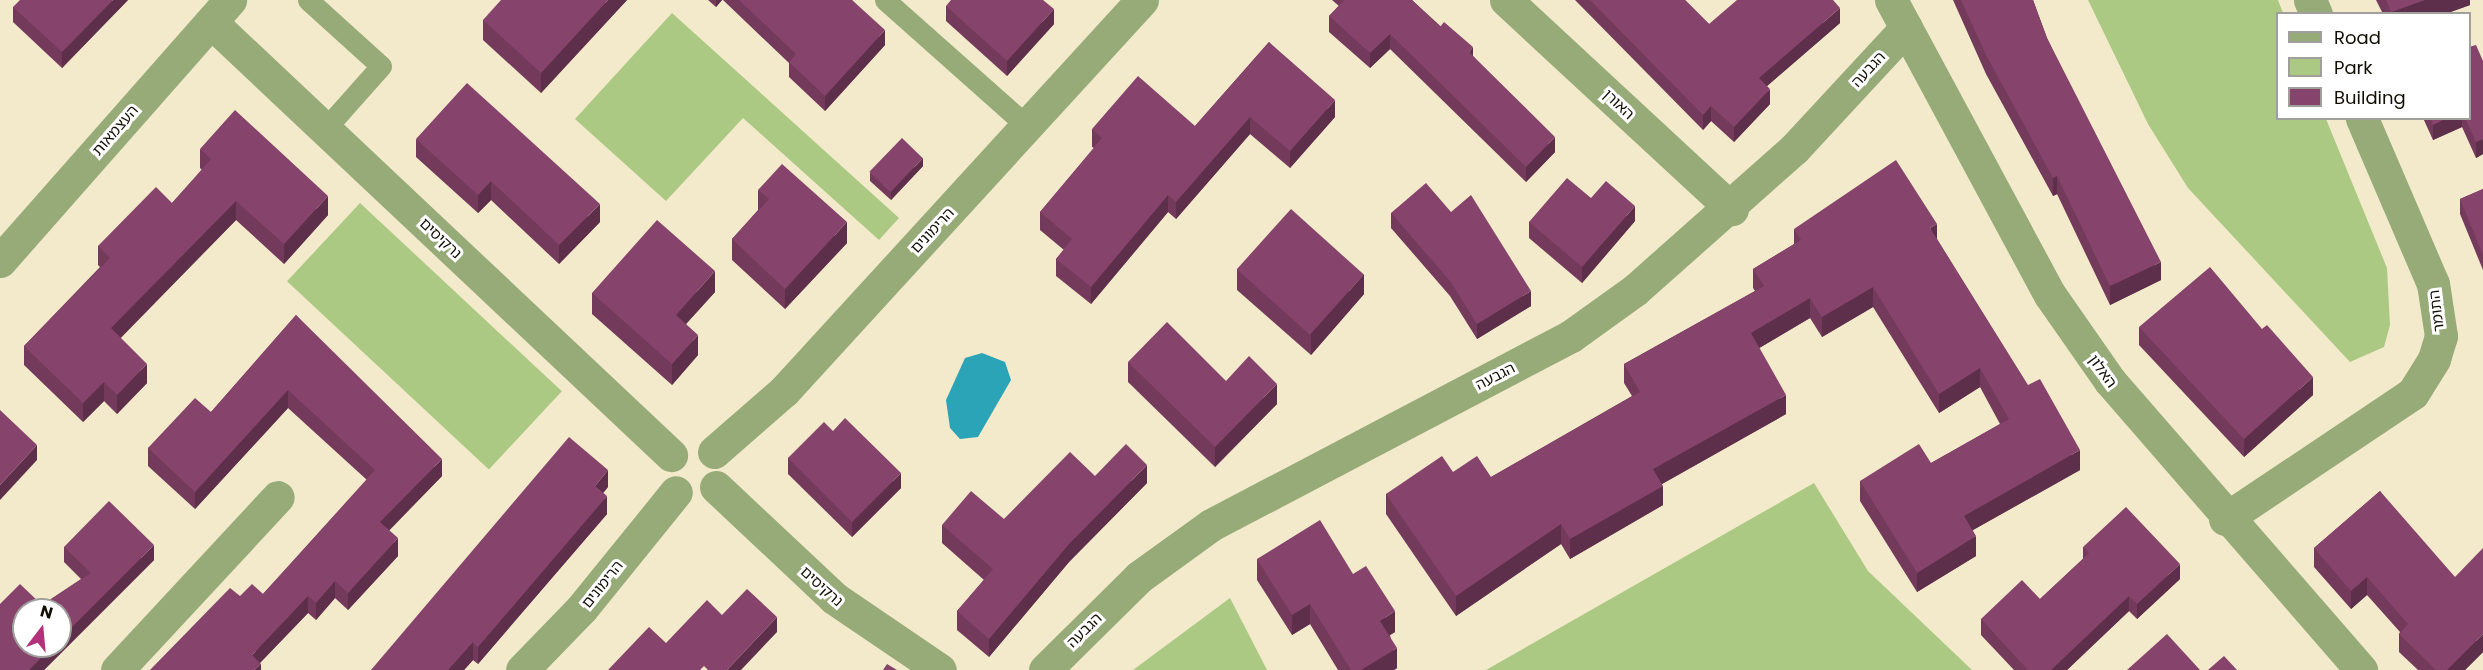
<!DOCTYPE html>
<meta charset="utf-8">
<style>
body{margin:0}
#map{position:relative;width:2483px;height:670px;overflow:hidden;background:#f2eacb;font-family:Poppins,"Noto Sans Hebrew",sans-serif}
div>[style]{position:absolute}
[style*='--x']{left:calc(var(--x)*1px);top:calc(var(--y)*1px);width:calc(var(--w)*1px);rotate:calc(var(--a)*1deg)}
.green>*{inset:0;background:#acc983;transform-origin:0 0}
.water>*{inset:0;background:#2ca4b7}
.service>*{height:21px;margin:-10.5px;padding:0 10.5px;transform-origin:10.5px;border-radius:10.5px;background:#97ab78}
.minor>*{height:33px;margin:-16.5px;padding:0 16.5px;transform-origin:16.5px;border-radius:16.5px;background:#97ab78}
.tertiary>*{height:33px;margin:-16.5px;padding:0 16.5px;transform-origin:16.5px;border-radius:16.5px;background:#97ab78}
.wall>*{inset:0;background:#733a5c}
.shaded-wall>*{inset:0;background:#5e2f4b}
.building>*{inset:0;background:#86436b;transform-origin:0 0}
span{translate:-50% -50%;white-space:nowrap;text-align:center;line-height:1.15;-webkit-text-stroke:6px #fff;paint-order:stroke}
.street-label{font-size:15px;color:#110e04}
.legend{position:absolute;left:2276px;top:12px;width:195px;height:108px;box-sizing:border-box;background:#fff;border:2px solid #a09f9b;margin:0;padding:8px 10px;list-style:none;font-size:18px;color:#110e04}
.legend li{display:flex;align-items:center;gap:12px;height:30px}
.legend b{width:30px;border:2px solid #a09f9b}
.north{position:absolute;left:12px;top:598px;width:60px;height:60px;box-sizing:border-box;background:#fff;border:2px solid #a09f9b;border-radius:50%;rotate:16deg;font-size:16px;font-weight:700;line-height:24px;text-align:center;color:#110e04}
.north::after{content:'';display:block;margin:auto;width:21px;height:27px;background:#b3317a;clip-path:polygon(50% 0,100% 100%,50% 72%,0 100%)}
</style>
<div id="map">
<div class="green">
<i style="clip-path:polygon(2088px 0,2278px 0,2283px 13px,2278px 14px,2278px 118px,2326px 119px,2387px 268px,2390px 325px,2384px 347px,2350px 362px,2188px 188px,2148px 124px)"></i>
<i style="clip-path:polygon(672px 13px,899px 218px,879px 240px,743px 118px,666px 201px,575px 119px)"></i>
<i style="left:360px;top:203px;width:276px;height:107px;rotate:43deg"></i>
<i style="clip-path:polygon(1814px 483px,1868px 571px,1972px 670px,1486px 670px)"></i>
<i style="clip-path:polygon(1230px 598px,1267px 670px,1133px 670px)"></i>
</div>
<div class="water">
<i style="clip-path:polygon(982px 353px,1005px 362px,1011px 380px,978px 437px,960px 439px,950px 428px,946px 400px,965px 358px)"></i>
</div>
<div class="service">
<i style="--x:308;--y:0;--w:98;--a:42.1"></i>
<i style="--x:381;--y:66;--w:84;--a:131.6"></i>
<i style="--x:885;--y:0;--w:190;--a:41.6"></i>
</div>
<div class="minor">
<i style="--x:1506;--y:0;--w:308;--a:42.8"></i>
<i style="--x:1891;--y:0;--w:335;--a:61.7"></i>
<i style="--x:2050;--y:295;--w:105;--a:55.1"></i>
<i style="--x:2110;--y:381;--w:383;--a:49"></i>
<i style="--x:2310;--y:0;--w:15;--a:67"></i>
<i style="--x:211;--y:22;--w:632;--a:43.27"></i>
<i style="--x:714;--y:452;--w:93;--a:-41.1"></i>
<i style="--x:784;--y:391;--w:530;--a:-47.52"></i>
<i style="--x:716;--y:487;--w:162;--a:43.2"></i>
<i style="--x:834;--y:598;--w:128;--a:34.2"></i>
<i style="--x:2225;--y:519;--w:226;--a:-33.8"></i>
<i style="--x:2413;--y:393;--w:40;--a:-58"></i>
<i style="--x:2434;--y:359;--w:24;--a:-73"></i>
<i style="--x:2441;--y:336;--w:53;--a:-98.7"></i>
<i style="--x:2433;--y:284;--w:181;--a:-113.2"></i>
<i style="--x:117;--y:670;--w:236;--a:-47.1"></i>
<i style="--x:522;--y:670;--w:86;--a:-45.9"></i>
<i style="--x:582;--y:608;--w:149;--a:-51"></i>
<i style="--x:1045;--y:670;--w:132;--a:-44.7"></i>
<i style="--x:1139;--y:577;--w:89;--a:-35.8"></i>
<i style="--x:1211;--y:525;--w:407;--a:-27.7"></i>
<i style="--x:1571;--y:336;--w:79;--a:-35.7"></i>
<i style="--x:1635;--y:290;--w:213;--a:-41.6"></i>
<i style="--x:1794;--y:149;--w:165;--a:-47.2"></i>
</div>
<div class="tertiary">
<i style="--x:0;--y:261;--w:348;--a:-48.6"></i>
</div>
<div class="wall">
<i style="clip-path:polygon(128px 0,62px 68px,13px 22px,13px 7px)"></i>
<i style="clip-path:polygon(627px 0,541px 93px,483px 40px,483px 20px)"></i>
<i style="clip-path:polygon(708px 0,722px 0,716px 7px)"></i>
<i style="clip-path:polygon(723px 0,852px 0,885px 45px,825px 111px,789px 77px,789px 63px)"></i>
<i style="clip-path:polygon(1332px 0,1412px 0,1473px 56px,1555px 152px,1526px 182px,1390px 49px,1370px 68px,1329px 32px,1329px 16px,1339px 6px)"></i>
<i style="clip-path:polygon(1575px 0,1685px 0,1709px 24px,1840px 23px,1767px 86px,1770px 104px,1734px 142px,1711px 121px,1703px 130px)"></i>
<i style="clip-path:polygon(1953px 0,2033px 0,2047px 38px,2161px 280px,2110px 305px,2057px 194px,2053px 196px,1986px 74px)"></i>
<i style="clip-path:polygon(2376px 0,2470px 0,2470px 5px,2445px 14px,2383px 14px)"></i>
<i style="clip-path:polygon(946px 6px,1054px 24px,1007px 76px,946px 21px)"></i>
<i style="clip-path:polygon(1269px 42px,1335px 117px,1290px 168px,1250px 134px,1176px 219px,1168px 212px,1091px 304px,1056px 276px,1056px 259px,1064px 250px,1040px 230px,1040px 212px,1094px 148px,1092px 147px,1092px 129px,1195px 126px)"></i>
<i style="clip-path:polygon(2483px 61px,2483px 154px,2476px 158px,2462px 127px,2433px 140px,2423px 118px,2469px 118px)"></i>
<i style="clip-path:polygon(416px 139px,600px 222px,559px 264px,491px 200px,478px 213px,416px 157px)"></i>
<i style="clip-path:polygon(200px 149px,328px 215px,284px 264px,236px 220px,120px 338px,147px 383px,117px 414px,104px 401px,83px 422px,24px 365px,24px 346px,100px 267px,98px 265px,98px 246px,172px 203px,202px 170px,200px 168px)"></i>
<i style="clip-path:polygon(923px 166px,891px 200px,870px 181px,870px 173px)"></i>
<i style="clip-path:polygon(2483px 189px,2483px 270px,2460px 214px,2460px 199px)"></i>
<i style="clip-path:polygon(758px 190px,847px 243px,785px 309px,732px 260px,732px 239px,758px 210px)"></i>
<i style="clip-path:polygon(1591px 198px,1635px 221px,1582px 283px,1529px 238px,1529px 222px)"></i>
<i style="clip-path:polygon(1451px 212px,1531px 306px,1477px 339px,1450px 296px,1391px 228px,1391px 213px)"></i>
<i style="clip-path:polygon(1794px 229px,1937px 239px,2080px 470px,1973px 530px,1976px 556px,1917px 592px,1860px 501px,1860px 481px,1931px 463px,2000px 424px,1980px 387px,1939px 413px,1873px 307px,1822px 337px,1810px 318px,1759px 348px,1786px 414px,1662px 484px,1663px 505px,1570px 559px,1561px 544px,1456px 616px,1386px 514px,1386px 494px,1453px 472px,1491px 477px,1632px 396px,1624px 383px,1624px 364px,1755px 291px,1753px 288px,1753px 269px,1794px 244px)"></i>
<i style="clip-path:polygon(1237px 269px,1364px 294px,1311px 355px,1237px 290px)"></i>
<i style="clip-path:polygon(715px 292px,686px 324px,698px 355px,672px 385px,592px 314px,592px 293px)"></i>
<i style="clip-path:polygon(296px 315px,442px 476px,389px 530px,398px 556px,348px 610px,335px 598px,316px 620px,308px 613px,260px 663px,261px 670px,240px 596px,263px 594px,367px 480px,288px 408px,195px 509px,148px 466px,148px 448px,211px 412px)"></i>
<i style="clip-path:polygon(2139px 327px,2313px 395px,2244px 457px,2139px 345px)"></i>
<i style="clip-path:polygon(1128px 362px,1226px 381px,1277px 404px,1215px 467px,1128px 382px)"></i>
<i style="clip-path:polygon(833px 431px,901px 488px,852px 537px,788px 474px,788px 458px)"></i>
<i style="clip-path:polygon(1095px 476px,1147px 483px,1069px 562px,989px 657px,957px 630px,957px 611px,984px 580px,942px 543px,942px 525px,1004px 519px)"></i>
<i style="clip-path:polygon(608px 487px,603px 493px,607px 514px,478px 664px,473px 660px,464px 670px,371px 670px)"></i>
<i style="clip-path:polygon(2380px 491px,2483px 652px,2465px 670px,2418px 670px,2399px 652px,2399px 634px,2400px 632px,2367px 595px,2351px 609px,2314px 567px,2314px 548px)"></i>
<i style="clip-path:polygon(64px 547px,154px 560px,44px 670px,0 670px,42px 605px,81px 579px,64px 562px)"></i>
<i style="clip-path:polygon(2083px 547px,2180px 579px,2137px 619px,2129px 611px,2067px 670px,2014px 670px,1981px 635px,1981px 619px,2040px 599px,2083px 559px)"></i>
<i style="clip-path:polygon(1257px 559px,1353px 574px,1395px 632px,1390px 635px,1397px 668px,1394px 670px,1338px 670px,1310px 624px,1292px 635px,1257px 580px)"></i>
</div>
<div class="shaded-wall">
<i style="clip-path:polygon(113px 0,128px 0,62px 68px,62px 52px)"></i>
<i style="clip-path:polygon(608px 0,627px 0,541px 93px,541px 73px)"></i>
<i style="clip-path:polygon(716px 0,722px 0,716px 7px)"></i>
<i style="clip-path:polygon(2425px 0,2470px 0,2470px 5px,2445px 14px,2391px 14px,2391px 12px)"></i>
<i style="clip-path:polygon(1840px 8px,1840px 23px,1759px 93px,1759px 78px)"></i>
<i style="clip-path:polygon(1054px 9px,1054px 24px,1007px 76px,1007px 61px)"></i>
<i style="clip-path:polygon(885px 30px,885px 45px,825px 111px,825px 96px)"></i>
<i style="clip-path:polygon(1390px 34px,1390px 49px,1370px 68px,1370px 53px)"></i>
<i style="clip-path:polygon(1473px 47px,1473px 63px,1469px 52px)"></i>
<i style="clip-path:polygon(1770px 89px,1770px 104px,1734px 142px,1734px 127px)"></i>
<i style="clip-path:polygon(1335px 100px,1335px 117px,1290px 168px,1290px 151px)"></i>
<i style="clip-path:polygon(1711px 106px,1711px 121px,1703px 130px,1703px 115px)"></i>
<i style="clip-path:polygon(1250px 117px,1250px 134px,1176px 219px,1176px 202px)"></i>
<i style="clip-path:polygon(2447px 118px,2462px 118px,2462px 127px,2433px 140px,2433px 125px)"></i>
<i style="clip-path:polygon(1555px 137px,1555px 152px,1526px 182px,1526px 167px)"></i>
<i style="clip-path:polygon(2483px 139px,2483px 154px,2476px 158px,2476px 142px)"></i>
<i style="clip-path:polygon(923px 158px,923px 166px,891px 200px,891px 192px)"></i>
<i style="clip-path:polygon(2057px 176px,2057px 194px,2053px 196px,2053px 178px)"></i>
<i style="clip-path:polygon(491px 181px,491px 200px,478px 213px,478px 195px)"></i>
<i style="clip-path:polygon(1168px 195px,1168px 212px,1091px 304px,1091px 287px)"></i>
<i style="clip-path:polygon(328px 196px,328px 215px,284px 264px,284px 244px)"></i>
<i style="clip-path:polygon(236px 201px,236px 220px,111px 348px,111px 328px)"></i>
<i style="clip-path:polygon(600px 204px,600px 222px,559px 264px,559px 245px)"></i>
<i style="clip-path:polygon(1635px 206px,1635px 221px,1582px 283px,1582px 267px)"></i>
<i style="clip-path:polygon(847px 222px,847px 243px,785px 309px,785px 289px)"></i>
<i style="clip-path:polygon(1937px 224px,1937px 244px,1930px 228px)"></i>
<i style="clip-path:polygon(2161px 262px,2161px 280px,2110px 305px,2110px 286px)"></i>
<i style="clip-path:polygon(715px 271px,715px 292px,676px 335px,676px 315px)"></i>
<i style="clip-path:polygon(1364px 274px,1364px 294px,1311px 355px,1311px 334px)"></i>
<i style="clip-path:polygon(1873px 287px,1873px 307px,1822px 337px,1822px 317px)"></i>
<i style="clip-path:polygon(1531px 291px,1531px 306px,1477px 339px,1477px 324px)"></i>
<i style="clip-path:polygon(1810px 298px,1810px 318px,1751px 353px,1751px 333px)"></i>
<i style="clip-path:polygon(698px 335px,698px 355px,672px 385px,672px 364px)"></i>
<i style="clip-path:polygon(147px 364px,147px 383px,117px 414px,117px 395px)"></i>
<i style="clip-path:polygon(1980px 368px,1980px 387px,1939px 413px,1939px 394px)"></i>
<i style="clip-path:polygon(2313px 377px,2313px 395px,2244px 457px,2244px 439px)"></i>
<i style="clip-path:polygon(104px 382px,104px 401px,83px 422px,83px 403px)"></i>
<i style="clip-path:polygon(1277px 384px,1277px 404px,1215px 467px,1215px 447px)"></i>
<i style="clip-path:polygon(288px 390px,288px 408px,195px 509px,195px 492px)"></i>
<i style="clip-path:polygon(1786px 395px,1786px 414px,1653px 489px,1653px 469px)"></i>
<i style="clip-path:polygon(37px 445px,37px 460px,0 500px,0 485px)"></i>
<i style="clip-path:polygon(2080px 450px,2080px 470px,1964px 535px,1964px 516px)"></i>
<i style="clip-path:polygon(442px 459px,442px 476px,380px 540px,380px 522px)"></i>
<i style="clip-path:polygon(1147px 465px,1147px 483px,1069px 562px,989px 657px,989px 639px,1069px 544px)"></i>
<i style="clip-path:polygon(608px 470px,608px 487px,595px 503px,595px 486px)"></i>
<i style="clip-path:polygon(901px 473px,901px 488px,852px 537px,852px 522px)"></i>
<i style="clip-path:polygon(1663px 486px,1663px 505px,1570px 559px,1570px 539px)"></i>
<i style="clip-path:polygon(607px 496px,607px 514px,478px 664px,478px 647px)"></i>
<i style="clip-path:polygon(1561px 524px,1561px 544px,1456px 616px,1456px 596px)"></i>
<i style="clip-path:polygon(1976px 536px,1976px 556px,1917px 592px,1917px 573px)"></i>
<i style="clip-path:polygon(398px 538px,398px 556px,348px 610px,348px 593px)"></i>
<i style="clip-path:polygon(154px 545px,154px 560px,44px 670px,29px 670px,53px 646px,60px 646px,60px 639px)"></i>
<i style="clip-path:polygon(2180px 564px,2180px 579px,2137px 619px,2137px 604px)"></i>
<i style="clip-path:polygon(2367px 577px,2367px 595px,2351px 609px,2351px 591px)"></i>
<i style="clip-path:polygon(335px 581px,335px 598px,316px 620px,316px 603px)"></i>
<i style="clip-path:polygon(308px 596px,308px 613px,253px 670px,252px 655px)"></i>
<i style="clip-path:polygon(2129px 596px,2129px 611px,2067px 670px,2051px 670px)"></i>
<i style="clip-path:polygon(1310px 604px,1310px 624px,1292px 635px,1292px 615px)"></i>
<i style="clip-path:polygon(1395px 611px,1395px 632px,1380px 641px,1380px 621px)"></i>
<i style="clip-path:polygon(777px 617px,777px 632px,741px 670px,727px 670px)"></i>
<i style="clip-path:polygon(2483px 634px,2483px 652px,2465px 670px,2447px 670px)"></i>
<i style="clip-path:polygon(473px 642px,473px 660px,464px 670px,448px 670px)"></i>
<i style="clip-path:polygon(1397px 648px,1397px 668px,1394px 670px,1361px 670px)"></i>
<i style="clip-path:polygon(261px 664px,261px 670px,254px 670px)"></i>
</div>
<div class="building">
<i style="clip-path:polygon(20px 0,113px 0,62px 52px,13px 7px)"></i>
<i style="clip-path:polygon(501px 0,608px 0,541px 73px,483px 20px)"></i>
<i style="clip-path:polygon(739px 0,852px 0,885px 30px,825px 96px,789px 62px,796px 54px)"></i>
<i style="clip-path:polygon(951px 0,1043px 0,1054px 9px,1007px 61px,946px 6px)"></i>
<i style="clip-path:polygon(1344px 0,1412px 0,1440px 27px,1444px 22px,1473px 47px,1469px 52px,1555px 137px,1526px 167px,1390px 34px,1370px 53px,1329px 16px)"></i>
<i style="clip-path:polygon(1590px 0,1685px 0,1709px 24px,1737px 0,1833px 0,1840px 8px,1759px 78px,1770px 89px,1734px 127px,1711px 106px,1703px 115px)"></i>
<i style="clip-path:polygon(1961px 0,2033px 0,2047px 38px,2161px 262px,2110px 286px,2057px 176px,2053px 178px,1986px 55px)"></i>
<i style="clip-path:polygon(2386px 0,2425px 0,2391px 12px)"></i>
<i style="clip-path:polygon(1269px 42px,1335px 100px,1290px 151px,1250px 117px,1176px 202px,1168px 195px,1091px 287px,1056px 259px,1072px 239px,1040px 212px,1102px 138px,1092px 129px,1138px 76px,1195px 126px)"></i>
<i style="clip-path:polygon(2476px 45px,2483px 61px,2483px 139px,2476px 142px,2465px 118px,2469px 118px,2469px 47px)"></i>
<i style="clip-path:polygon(467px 83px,600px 204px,559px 245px,491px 181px,478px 195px,416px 139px)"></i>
<i style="clip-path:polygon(235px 110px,328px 196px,284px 244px,236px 201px,111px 328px,147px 364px,117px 395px,104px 382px,83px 403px,24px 346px,110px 258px,98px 246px,156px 187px,172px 203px,211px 159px,200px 149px)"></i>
<i style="clip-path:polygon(2430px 118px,2447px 118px,2433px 125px)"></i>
<i style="left:902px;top:138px;width:29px;height:47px;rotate:44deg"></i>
<i style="clip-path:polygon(1896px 160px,1937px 224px,1930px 228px,2028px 385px,2040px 379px,2080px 450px,1964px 516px,1976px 536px,1917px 573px,1860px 481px,1919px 444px,1931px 463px,2009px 419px,1980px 368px,1939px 394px,1873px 287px,1822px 317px,1810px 298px,1751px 333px,1786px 395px,1653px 469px,1663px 486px,1570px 539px,1561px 524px,1456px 596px,1386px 494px,1442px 456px,1453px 472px,1477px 456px,1491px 477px,1640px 392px,1624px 364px,1764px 286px,1753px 269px,1801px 240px,1794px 229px)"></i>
<i style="clip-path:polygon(782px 164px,847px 222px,785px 289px,732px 239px,769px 199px,758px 190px)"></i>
<i style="clip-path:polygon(1567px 178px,1591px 198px,1606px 181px,1635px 206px,1582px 267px,1529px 222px)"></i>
<i style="clip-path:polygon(1426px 183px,1451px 212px,1471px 195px,1531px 291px,1477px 324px,1450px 281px,1391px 213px)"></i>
<i style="clip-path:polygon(2483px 189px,2483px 255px,2460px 199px)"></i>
<i style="left:1291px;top:209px;width:98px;height:81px;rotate:42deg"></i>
<i style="clip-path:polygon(657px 220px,715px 271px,676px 315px,698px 335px,672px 364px,592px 293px)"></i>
<i style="clip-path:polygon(2210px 267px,2262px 329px,2267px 325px,2313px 377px,2244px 439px,2139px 327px)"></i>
<i style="clip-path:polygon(296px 315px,442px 459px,380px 522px,398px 538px,348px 593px,335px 581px,316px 603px,308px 596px,252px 655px,261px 664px,254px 670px,150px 670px,230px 588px,240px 596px,252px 584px,263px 594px,375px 470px,288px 390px,195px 492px,148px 448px,195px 398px,211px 412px)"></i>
<i style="clip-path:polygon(1167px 322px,1226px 381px,1249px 356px,1277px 384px,1215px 447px,1128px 362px)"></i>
<i style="clip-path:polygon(0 410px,37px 445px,0 485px)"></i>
<i style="clip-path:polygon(845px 418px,901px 473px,852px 522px,788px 458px,824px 422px,833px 431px)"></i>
<i style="clip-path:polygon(569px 437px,608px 470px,595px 486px,607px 496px,478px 647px,473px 642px,448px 670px,371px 670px)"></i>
<i style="clip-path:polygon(1126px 444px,1147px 465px,1069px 544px,989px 639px,957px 611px,993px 569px,942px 525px,971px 491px,1004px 519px,1070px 452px,1095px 476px)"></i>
<i style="clip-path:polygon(2380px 491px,2455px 577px,2483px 548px,2483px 634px,2447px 670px,2436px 670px,2399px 634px,2408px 624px,2367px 577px,2351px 591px,2314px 548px)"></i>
<i style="clip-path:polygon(109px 501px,154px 545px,60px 639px,60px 610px,24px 610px,24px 646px,53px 646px,29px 670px,0 670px,0 604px,20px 584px,42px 605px,91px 573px,64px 547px)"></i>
<i style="clip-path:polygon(2126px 507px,2180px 564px,2137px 604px,2129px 596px,2051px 670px,2028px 670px,1981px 619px,2022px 580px,2040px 599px,2089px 553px,2083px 547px)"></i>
<i style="clip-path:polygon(1320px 520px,1353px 574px,1366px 566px,1395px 611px,1380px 621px,1397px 648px,1361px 670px,1351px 670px,1310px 604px,1292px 615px,1257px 559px)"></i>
<i style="clip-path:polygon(747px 589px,777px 617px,727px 670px,708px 670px,704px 666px,700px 670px,608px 670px,649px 627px,666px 643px,707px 600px,722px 615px)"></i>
<i style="clip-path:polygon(2167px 634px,2200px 670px,2127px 670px)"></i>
<i style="clip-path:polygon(2224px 656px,2237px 670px,2208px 670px)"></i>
<i style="clip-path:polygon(887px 664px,897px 670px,883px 670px)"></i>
</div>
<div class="street-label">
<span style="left:1868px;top:69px;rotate:-47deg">הגבעה</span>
<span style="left:1619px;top:104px;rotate:43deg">האורן</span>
<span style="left:115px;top:130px;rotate:-49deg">העצמאות</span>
<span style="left:932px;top:230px;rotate:-47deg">הרימונים</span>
<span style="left:441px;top:238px;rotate:43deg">נרקיסים</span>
<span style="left:2436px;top:311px;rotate:-97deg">התומר</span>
<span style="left:2103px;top:371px;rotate:54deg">האלון</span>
<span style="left:1495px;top:376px;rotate:-27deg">הגבעה</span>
<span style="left:602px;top:584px;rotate:-51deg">הרימונים</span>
<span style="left:822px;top:586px;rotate:42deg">נרקיסים</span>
<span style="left:1084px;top:630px;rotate:-44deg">הגבעה</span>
</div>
<ul class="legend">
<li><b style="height:8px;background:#97ab78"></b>Road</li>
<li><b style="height:16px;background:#acc983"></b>Park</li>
<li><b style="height:16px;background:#86436b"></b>Building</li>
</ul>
<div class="north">N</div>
</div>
